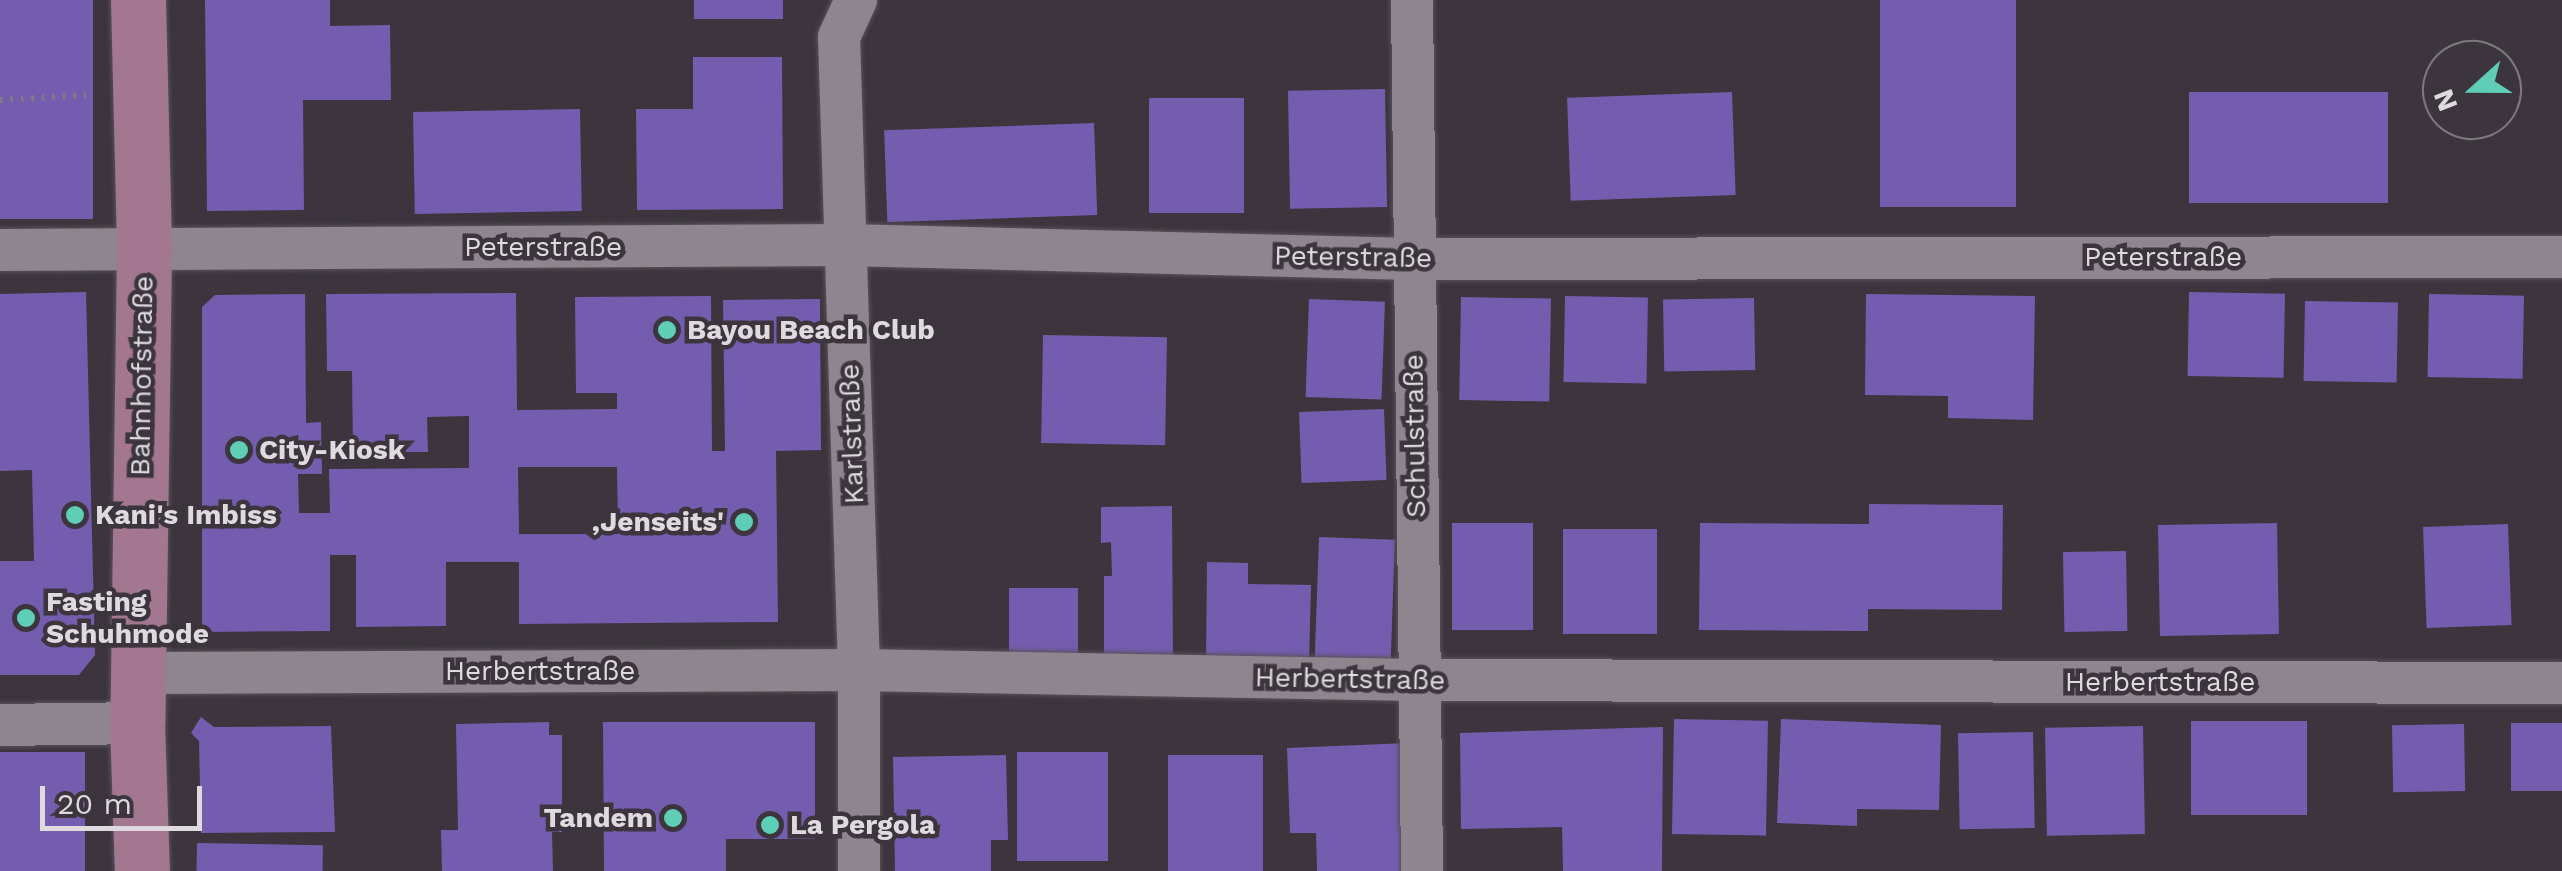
<!DOCTYPE html>
<meta charset="utf-8">
<style>
body{margin:0}
#map{position:relative;width:2562px;height:871px;overflow:hidden;background:#3c353d;font-family:"Work Sans",sans-serif}
div>[style]{position:absolute}
[style*='--x']{left:calc(var(--x)*1px);top:calc(var(--y)*1px);width:calc(var(--w)*1px);rotate:calc(var(--a)*1deg)}
.building>*{inset:0;background:#745dae;transform-origin:0 0}
.path>*{height:6px;margin-top:-3px;transform-origin:0;background:repeating-linear-gradient(90deg,#827b83 0 2.5px,transparent 0 10.5px)}
.roads{filter:drop-shadow(0 0 2px #585159) drop-shadow(0 0 2px #585159)}
.street>*{height:42px;margin:-21px;padding:0 21px;transform-origin:21px;border-radius:21px;background:#8e858e}
.secondary>*{height:55px;margin:-27.5px;padding:0 27.5px;transform-origin:27.5px;border-radius:27.5px;background:#a3778f}
.dots>*{width:28px;height:28px;translate:-50% -50%;box-sizing:border-box;border:5px solid #3c353d;border-radius:50%}
span{translate:-50% -50%;white-space:nowrap;text-align:center;line-height:1.15;-webkit-text-stroke:9px #3c353d;paint-order:stroke}
.street-label{font-size:28px;color:#dfdae0}
.poi-label{font-size:28px;color:#dfdae0;font-weight:700}
.left{translate:0 -50%;text-align:left}
.right{translate:-100% -50%;text-align:right}
.north{position:absolute;left:2422px;top:40px;width:100px;height:100px;box-sizing:border-box;background:#3c353d;border:2px solid #7d777e;border-radius:50%;rotate:249deg;font-size:28px;font-weight:700;line-height:40px;text-align:center;color:#dfdae0}
.north::after{content:'';display:block;margin:auto;width:35px;height:45px;background:#5eceb7;clip-path:polygon(50% 0,100% 100%,50% 72%,0 100%)}
.scale{position:absolute;left:40px;top:786px;width:162px;height:45px;box-sizing:border-box;border:5px solid #dfdae0;border-top:0;padding-left:12px;font-size:30px;line-height:35px;white-space:nowrap;color:#dfdae0;-webkit-text-stroke:8px #3c353d;paint-order:stroke}
</style>
<div id="map">
<div class="building">
<i style="left:0;top:0;width:93px;height:219px"></i>
<i style="clip-path:polygon(205px 0,330px 0,330px 26px,390px 25px,391px 100px,303px 100px,304px 210px,207px 211px)"></i>
<i style="left:694px;top:0;width:89px;height:19px"></i>
<i style="left:1880px;top:0;width:136px;height:207px"></i>
<i style="clip-path:polygon(693px 57px,782px 57px,783px 209px,637px 210px,636px 109px,693px 109px)"></i>
<i style="left:1385px;top:89px;width:118px;height:97px;rotate:89deg"></i>
<i style="left:1732px;top:92px;width:103px;height:165px;rotate:88deg"></i>
<i style="left:2189px;top:92px;width:199px;height:111px"></i>
<i style="left:1244px;top:98px;width:115px;height:95px;rotate:90deg"></i>
<i style="left:580px;top:109px;width:102px;height:167px;rotate:89deg"></i>
<i style="left:1094px;top:123px;width:92px;height:210px;rotate:88deg"></i>
<i style="clip-path:polygon(86px 292px,95px 655px,79px 675px,0 675px,0 561px,34px 561px,32px 470px,0 471px,0 294px)"></i>
<i style="left:2189px;top:292px;width:96px;height:84px;rotate:1deg"></i>
<i style="clip-path:polygon(evenodd,516px 293px,517px 410px,617px 409px,617px 393px,576px 393px,575px 297px,711px 296px,712px 451px,725px 451px,723px 300px,820px 299px,821px 450px,776px 451px,778px 622px,519px 624px,519px 562px,446px 562px,446px 626px,356px 627px,356px 555px,330px 555px,330px 631px,202px 632px,202px 307px,215px 295px,305px 294px,306px 423px,321px 422px,322px 474px,298px 474px,299px 513px,330px 513px,329px 469px,469px 468px,469px 416px,427px 417px,428px 452px,353px 452px,352px 371px,327px 371px,326px 294px,516px 293px,518px 467px,617px 467px,618px 534px,519px 534px,518px 467px)"></i>
<i style="clip-path:polygon(1866px 294px,2035px 296px,2033px 420px,1948px 418px,1948px 396px,1865px 395px)"></i>
<i style="left:2429px;top:294px;width:95px;height:83px;rotate:1deg"></i>
<i style="left:1565px;top:296px;width:83px;height:86px;rotate:1deg"></i>
<i style="left:1461px;top:297px;width:90px;height:103px;rotate:1deg"></i>
<i style="left:1754px;top:298px;width:72px;height:91px;rotate:89deg"></i>
<i style="left:1309px;top:299px;width:76px;height:98px;rotate:2deg"></i>
<i style="left:2305px;top:301px;width:93px;height:80px;rotate:1deg"></i>
<i style="left:1043px;top:335px;width:124px;height:108px;rotate:1deg"></i>
<i style="left:1384px;top:409px;width:71px;height:85px;rotate:88deg"></i>
<i style="clip-path:polygon(1869px 504px,2003px 505px,2002px 610px,1868px 609px,1868px 631px,1699px 630px,1700px 523px,1869px 524px)"></i>
<i style="clip-path:polygon(1172px 506px,1173px 658px,1104px 658px,1104px 576px,1112px 576px,1111px 542px,1101px 543px,1101px 507px)"></i>
<i style="left:1452px;top:523px;width:81px;height:107px"></i>
<i style="left:2277px;top:523px;width:111px;height:119px;rotate:89deg"></i>
<i style="left:2508px;top:524px;width:101px;height:85px;rotate:88deg"></i>
<i style="left:1563px;top:529px;width:94px;height:105px"></i>
<i style="left:1319px;top:537px;width:76px;height:125px;rotate:2deg"></i>
<i style="left:2126px;top:551px;width:80px;height:63px;rotate:89deg"></i>
<i style="clip-path:polygon(1207px 562px,1248px 563px,1248px 584px,1311px 585px,1309px 662px,1206px 660px)"></i>
<i style="left:1078px;top:588px;width:71px;height:69px;rotate:90deg"></i>
<i style="clip-path:polygon(201px 717px,214px 727px,331px 726px,335px 832px,201px 833px,199px 741px,191px 733px)"></i>
<i style="left:1674px;top:719px;width:94px;height:115px;rotate:1deg"></i>
<i style="clip-path:polygon(1781px 719px,1941px 725px,1939px 810px,1857px 809px,1857px 826px,1777px 823px)"></i>
<i style="left:2191px;top:721px;width:116px;height:94px"></i>
<i style="clip-path:polygon(549px 722px,549px 735px,562px 735px,562px 832px,552px 832px,553px 871px,442px 871px,441px 830px,458px 830px,456px 724px)"></i>
<i style="clip-path:polygon(603px 722px,815px 722px,815px 839px,726px 839px,726px 871px,604px 871px)"></i>
<i style="left:2562px;top:723px;width:68px;height:51px;rotate:90deg"></i>
<i style="left:2464px;top:724px;width:67px;height:72px;rotate:89deg"></i>
<i style="left:2143px;top:726px;width:108px;height:98px;rotate:89deg"></i>
<i style="clip-path:polygon(1663px 727px,1662px 871px,1563px 871px,1562px 827px,1461px 829px,1460px 733px)"></i>
<i style="left:2033px;top:732px;width:96px;height:75px;rotate:89deg"></i>
<i style="clip-path:polygon(1408px 743px,1412px 871px,1317px 871px,1316px 833px,1290px 833px,1287px 748px)"></i>
<i style="left:0;top:752px;width:85px;height:119px"></i>
<i style="left:1017px;top:752px;width:91px;height:109px"></i>
<i style="clip-path:polygon(1006px 755px,1008px 840px,991px 840px,991px 871px,895px 871px,893px 757px)"></i>
<i style="left:1168px;top:755px;width:95px;height:116px"></i>
<i style="left:197px;top:843px;width:126px;height:28px;rotate:1deg"></i>
</div>
<div class="path">
<i style="--x:0;--y:100;--w:89;--a:-3.2"></i>
</div>
<div class="roads">
<div class="street">
<i style="--x:856;--y:0;--w:41;--a:114.7"></i>
<i style="--x:839;--y:37;--w:633;--a:88.19"></i>
<i style="--x:859;--y:670;--w:201;--a:90"></i>
<i style="--x:1412;--y:0;--w:871;--a:89.34"></i>
<i style="--x:0;--y:250;--w:846;--a:-0.34"></i>
<i style="--x:846;--y:245;--w:567;--a:1.41"></i>
<i style="--x:1413;--y:259;--w:1149;--a:-0.1"></i>
<i style="--x:137;--y:673;--w:722;--a:-0.24"></i>
<i style="--x:859;--y:670;--w:560;--a:1.02"></i>
<i style="--x:1419;--y:680;--w:1143;--a:0.15"></i>
<i style="--x:0;--y:725;--w:137;--a:-0.8"></i>
</div>
<div class="secondary">
<i style="--x:138;--y:0;--w:250;--a:88.6"></i>
<i style="--x:144;--y:250;--w:473;--a:90.8"></i>
<i style="--x:137;--y:723;--w:148;--a:88.1"></i>
</div>
</div>
<div class="dots">
<i style="left:667px;top:330px;background:#5eceb7"></i>
<i style="left:239px;top:450px;background:#5eceb7"></i>
<i style="left:75px;top:515px;background:#5eceb7"></i>
<i style="left:744px;top:522px;background:#5eceb7"></i>
<i style="left:26px;top:618px;background:#5eceb7"></i>
<i style="left:673px;top:818px;background:#5eceb7"></i>
<i style="left:770px;top:825px;background:#5eceb7"></i>
</div>
<div class="street-label">
<span style="left:543px;top:247px">Peterstraße</span>
<span style="left:1353px;top:257px;rotate:1deg">Peterstraße</span>
<span style="left:2163px;top:257px">Peterstraße</span>
<span style="left:142px;top:376px;rotate:-89deg">Bahnhofstraße</span>
<span style="left:852px;top:434px;rotate:-92deg">Karlstraße</span>
<span style="left:1415px;top:436px;rotate:-91deg">Schulstraße</span>
<span style="left:540px;top:671px">Herbertstraße</span>
<span style="left:1350px;top:679px;rotate:1deg">Herbertstraße</span>
<span style="left:2160px;top:682px">Herbertstraße</span>
</div>
<div class="poi-label">
<span class="left" style="left:687px;top:330px">Bayou Beach Club</span>
<span class="left" style="left:259px;top:450px">City-Kiosk</span>
<span class="left" style="left:95px;top:515px">Kani's Imbiss</span>
<span class="right" style="left:724px;top:522px">,Jenseits'</span>
<span class="left" style="left:46px;top:618px">Fasting<br>Schuhmode</span>
<span class="right" style="left:653px;top:818px">Tandem</span>
<span class="left" style="left:790px;top:825px">La Pergola</span>
</div>
<div class="north">N</div>
<div class="scale">20 m</div>
</div>
